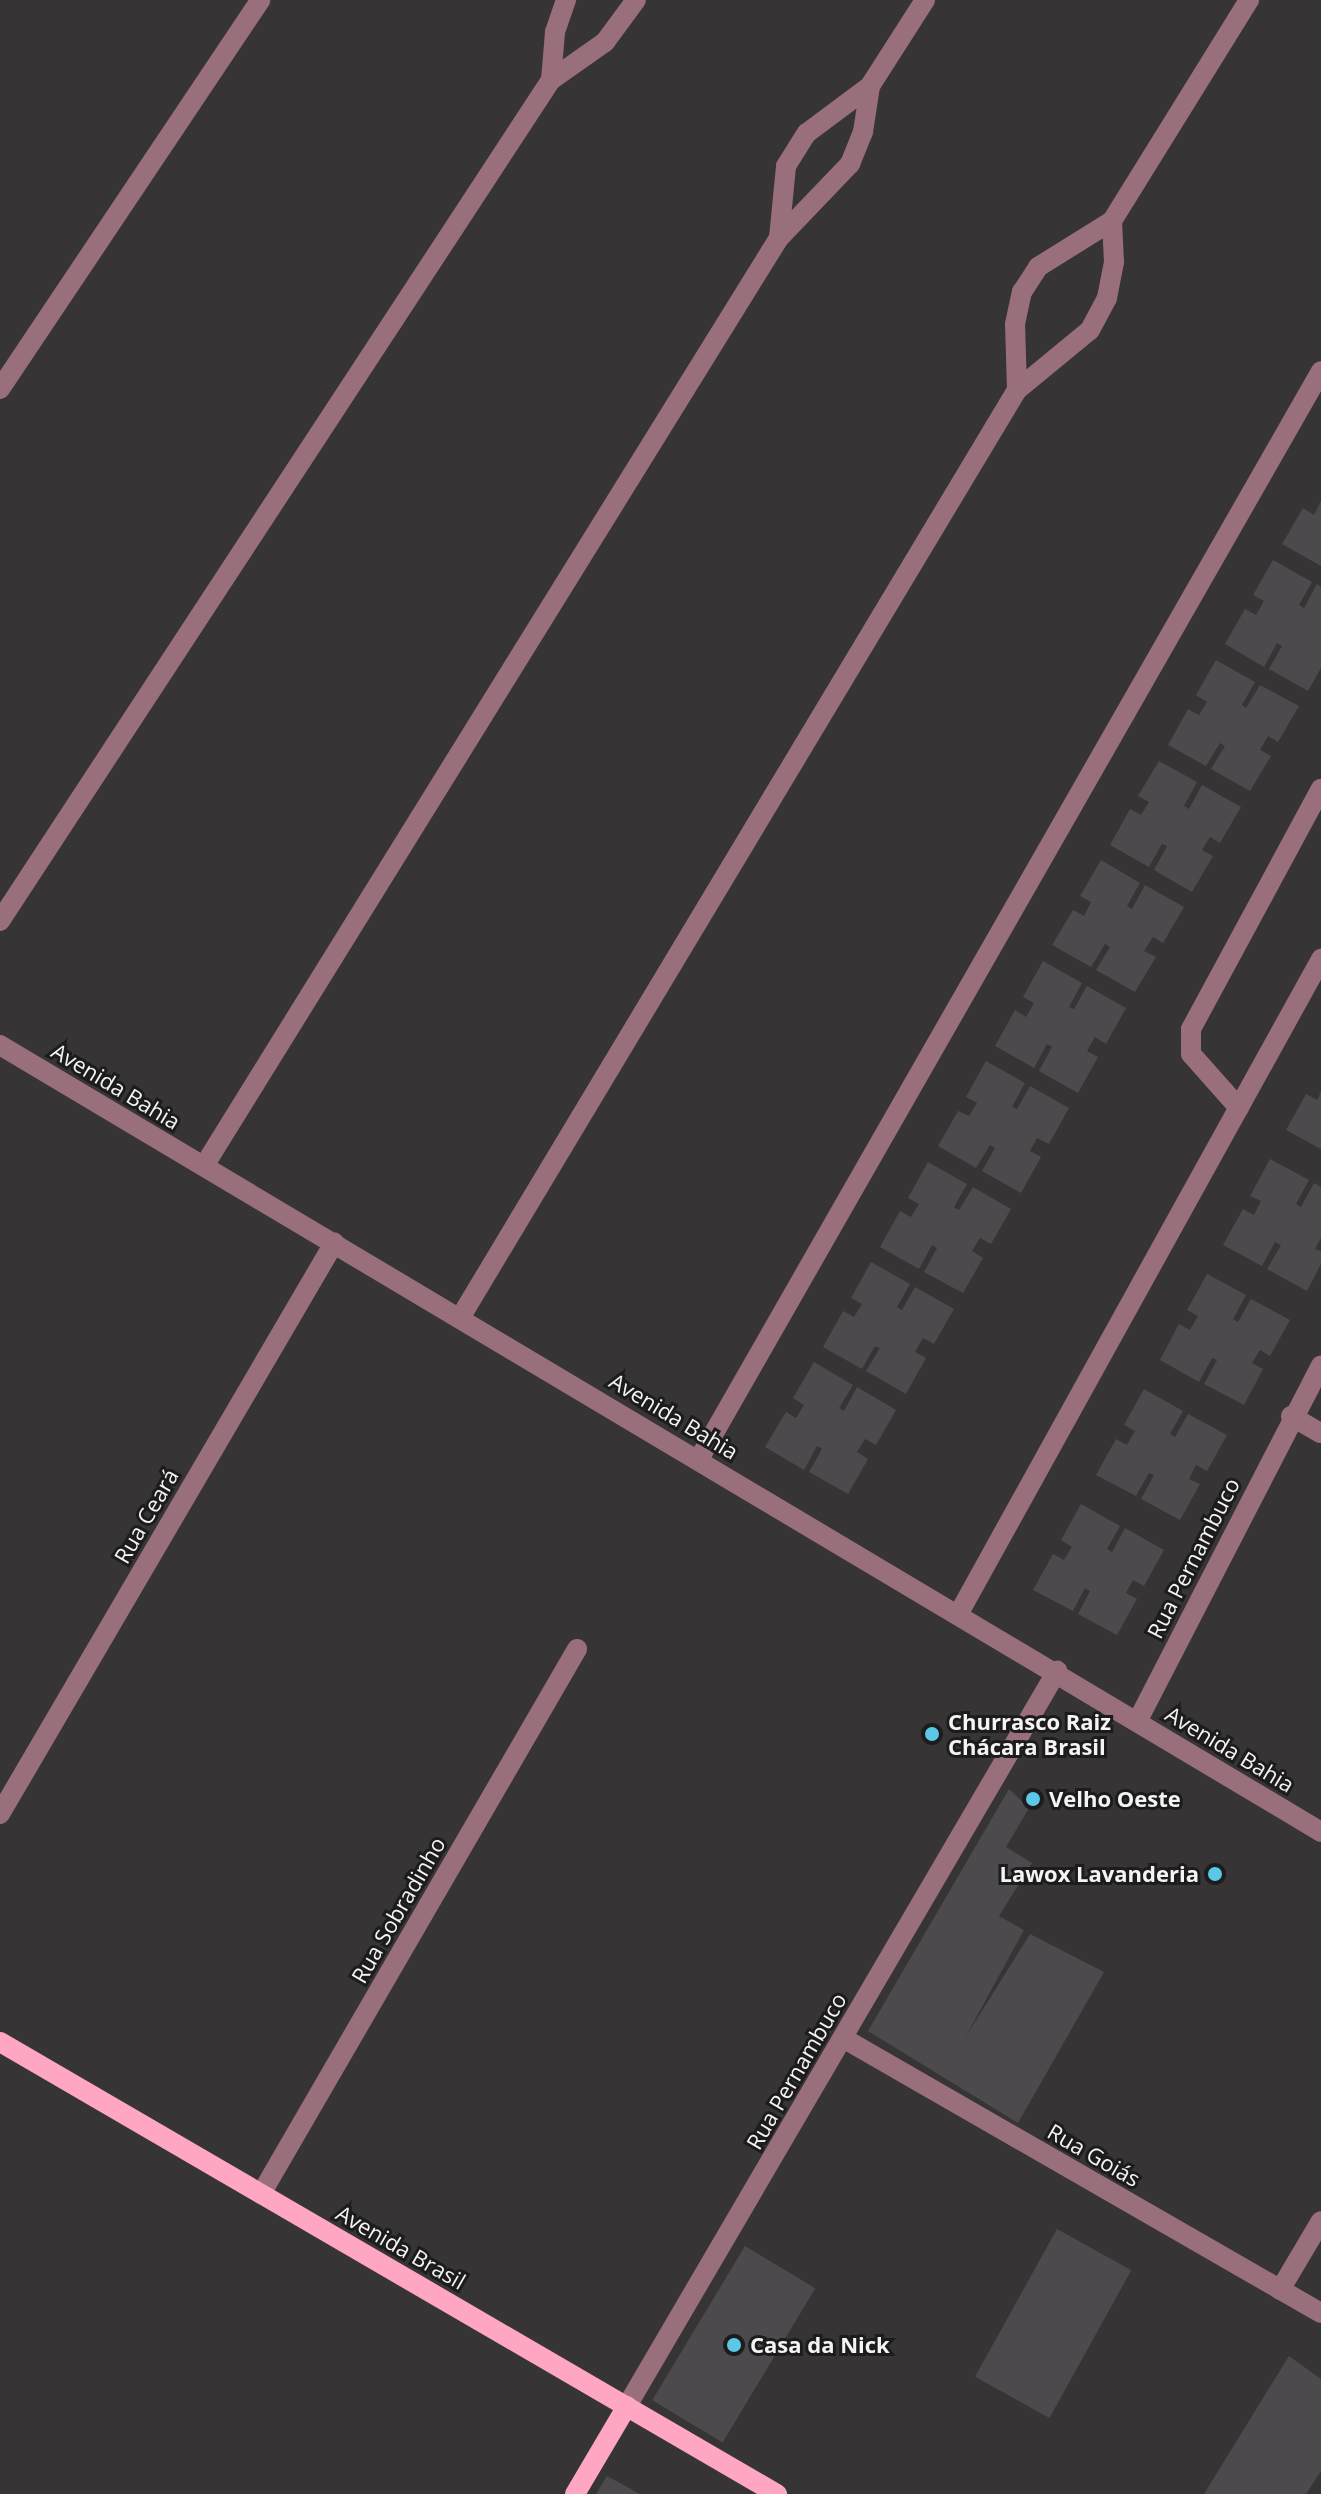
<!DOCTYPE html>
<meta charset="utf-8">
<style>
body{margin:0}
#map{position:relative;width:1321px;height:2494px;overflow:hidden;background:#373436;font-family:"Open Sans",sans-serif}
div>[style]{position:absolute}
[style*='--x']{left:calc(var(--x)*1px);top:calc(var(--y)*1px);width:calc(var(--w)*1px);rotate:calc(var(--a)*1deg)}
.building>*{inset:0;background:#4c4a4d;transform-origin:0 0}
.minor>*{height:20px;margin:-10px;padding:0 10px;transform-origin:10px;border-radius:10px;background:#9a6f7c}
.major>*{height:20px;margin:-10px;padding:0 10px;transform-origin:10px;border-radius:10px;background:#fea6c2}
.dots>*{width:22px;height:22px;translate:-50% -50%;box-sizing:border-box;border:4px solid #1d1c1d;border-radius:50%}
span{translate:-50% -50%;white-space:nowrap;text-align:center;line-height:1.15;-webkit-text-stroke:6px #1d1c1d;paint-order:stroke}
.street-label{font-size:22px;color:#f5f3f5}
.poi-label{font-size:22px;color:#f5f3f5;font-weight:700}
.left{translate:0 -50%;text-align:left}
.right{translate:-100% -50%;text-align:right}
</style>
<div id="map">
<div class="building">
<i style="clip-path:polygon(1321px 501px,1321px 566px,1282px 544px,1303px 508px,1314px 515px)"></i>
<i style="clip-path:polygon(1273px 560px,1312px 582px,1299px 605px,1304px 608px,1317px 584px,1321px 587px,1321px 668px,1308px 691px,1269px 669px,1282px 646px,1277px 643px,1264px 667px,1225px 644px,1245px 609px,1256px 615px,1264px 601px,1253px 595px)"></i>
<i style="clip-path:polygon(1216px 660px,1255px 682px,1242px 705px,1246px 708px,1260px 685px,1299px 706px,1278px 742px,1268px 736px,1260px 750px,1271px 756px,1250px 791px,1211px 769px,1225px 746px,1220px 743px,1206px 766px,1168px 745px,1188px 709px,1199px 715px,1207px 702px,1196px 695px)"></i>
<i style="clip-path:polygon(1159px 761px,1197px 782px,1184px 806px,1189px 809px,1202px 785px,1241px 807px,1220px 843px,1210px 837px,1202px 850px,1213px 856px,1192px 892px,1154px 870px,1167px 846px,1162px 844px,1149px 867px,1110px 845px,1130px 809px,1141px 815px,1149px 802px,1138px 796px)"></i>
<i style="clip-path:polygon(1101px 860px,1140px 883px,1127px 906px,1132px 909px,1145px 885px,1184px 907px,1163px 943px,1153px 937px,1144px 951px,1156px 957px,1135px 992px,1096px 970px,1110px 947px,1105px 944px,1091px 967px,1052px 945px,1073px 910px,1084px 916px,1091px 902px,1080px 896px)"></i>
<i style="clip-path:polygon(1043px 961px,1082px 983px,1069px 1007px,1074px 1009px,1087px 986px,1126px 1008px,1106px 1044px,1095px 1037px,1087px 1051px,1098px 1057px,1078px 1093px,1039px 1071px,1052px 1047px,1047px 1044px,1034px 1068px,995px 1046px,1015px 1010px,1026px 1017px,1034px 1003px,1023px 997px)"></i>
<i style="clip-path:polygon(986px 1061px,1025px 1083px,1012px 1107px,1017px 1109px,1030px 1086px,1069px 1108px,1049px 1144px,1037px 1138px,1030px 1151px,1041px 1157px,1021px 1193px,982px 1171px,995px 1148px,990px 1145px,976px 1168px,938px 1146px,958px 1111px,969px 1116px,977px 1103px,966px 1097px)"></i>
<i style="clip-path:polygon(1321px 1092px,1321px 1149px,1286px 1130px,1306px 1094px,1317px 1100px)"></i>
<i style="clip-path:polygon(1270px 1159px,1309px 1180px,1296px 1204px,1301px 1207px,1314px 1183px,1321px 1187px,1321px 1238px,1315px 1249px,1321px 1251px,1321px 1264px,1307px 1291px,1267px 1269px,1281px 1245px,1275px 1242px,1262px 1266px,1223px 1245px,1243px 1209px,1254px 1215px,1261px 1201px,1250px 1196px)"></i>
<i style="clip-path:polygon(928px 1162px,967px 1184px,954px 1207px,959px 1210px,973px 1187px,1011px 1209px,991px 1244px,980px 1238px,972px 1251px,983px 1258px,963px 1293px,924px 1272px,937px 1248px,932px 1245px,919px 1269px,880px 1247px,900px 1211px,911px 1217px,919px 1204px,908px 1198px)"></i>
<i style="clip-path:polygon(871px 1262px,910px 1284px,897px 1307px,902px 1310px,915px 1287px,954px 1309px,934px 1344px,923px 1338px,915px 1352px,926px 1358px,906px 1394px,866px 1371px,880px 1348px,875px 1346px,862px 1369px,823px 1347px,843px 1311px,854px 1317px,862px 1304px,851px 1298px)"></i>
<i style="clip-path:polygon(1207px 1274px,1246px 1295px,1233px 1319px,1238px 1322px,1251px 1299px,1290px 1320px,1270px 1356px,1260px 1350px,1252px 1363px,1263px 1369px,1244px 1405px,1204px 1384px,1217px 1360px,1212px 1358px,1199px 1382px,1160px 1360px,1179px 1324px,1190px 1330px,1198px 1316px,1187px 1310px)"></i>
<i style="clip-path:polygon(814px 1362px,853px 1385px,839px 1408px,844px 1411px,857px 1387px,896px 1410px,876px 1445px,865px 1439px,857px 1452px,868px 1459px,848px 1494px,809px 1472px,822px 1449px,817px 1446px,804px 1470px,765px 1447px,786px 1412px,796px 1418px,804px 1405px,793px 1398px)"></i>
<i style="clip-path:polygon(1144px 1389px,1183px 1411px,1170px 1434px,1175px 1437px,1188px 1414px,1227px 1435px,1207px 1471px,1196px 1465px,1189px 1479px,1200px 1484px,1180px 1520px,1141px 1499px,1154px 1475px,1149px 1473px,1136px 1496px,1096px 1475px,1116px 1439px,1127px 1445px,1135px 1431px,1124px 1425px)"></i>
<i style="clip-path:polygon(1081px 1504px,1120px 1526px,1107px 1549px,1112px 1552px,1125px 1528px,1164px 1550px,1144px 1586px,1133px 1580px,1126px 1593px,1137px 1599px,1117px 1635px,1078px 1614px,1090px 1591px,1085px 1588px,1073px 1611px,1033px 1590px,1053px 1554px,1064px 1560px,1072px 1547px,1061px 1540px)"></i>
<i style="clip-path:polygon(1009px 1789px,1029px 1808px,1006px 1847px,1032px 1863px,999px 1916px,1024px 1930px,965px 2038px,1030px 1934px,1104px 1972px,1018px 2123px,868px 2031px)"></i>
<i style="left:1057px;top:2229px;width:85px;height:169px;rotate:29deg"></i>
<i style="left:745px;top:2246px;width:82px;height:180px;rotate:31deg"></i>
<i style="clip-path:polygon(1289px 2356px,1321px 2379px,1321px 2471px,1306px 2494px,1204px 2494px)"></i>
<i style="clip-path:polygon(607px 2476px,640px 2494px,596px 2494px)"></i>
</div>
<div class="minor">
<i style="--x:551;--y:80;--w:48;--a:-85.2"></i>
<i style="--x:555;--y:32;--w:34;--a:-71"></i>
<i style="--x:779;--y:238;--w:72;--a:-84.4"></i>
<i style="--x:786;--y:166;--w:39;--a:-58"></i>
<i style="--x:807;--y:133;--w:79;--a:-36.7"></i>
<i style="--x:0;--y:389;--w:468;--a:-56.2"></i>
<i style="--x:1017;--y:390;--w:66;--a:-91.7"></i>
<i style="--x:1015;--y:324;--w:33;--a:-78"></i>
<i style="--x:1022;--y:292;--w:30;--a:-57"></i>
<i style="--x:1038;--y:267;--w:87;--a:-31.9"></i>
<i style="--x:1112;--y:221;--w:260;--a:-58.2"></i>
<i style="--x:0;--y:921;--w:1005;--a:-56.77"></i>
<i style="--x:551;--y:80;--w:66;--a:-35.1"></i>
<i style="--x:605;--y:42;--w:52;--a:-53.6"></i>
<i style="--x:0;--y:1045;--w:1538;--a:30.78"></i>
<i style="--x:1239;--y:1108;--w:72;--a:-131.6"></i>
<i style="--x:1191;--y:1054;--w:25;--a:-90"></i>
<i style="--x:1191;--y:1029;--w:273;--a:-61.6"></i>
<i style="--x:204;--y:1166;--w:1092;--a:-58.22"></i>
<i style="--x:779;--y:238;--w:103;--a:-46.2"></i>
<i style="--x:850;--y:164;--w:35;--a:-68"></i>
<i style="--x:863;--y:132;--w:47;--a:-81.3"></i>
<i style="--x:870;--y:86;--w:102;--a:-57.4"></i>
<i style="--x:460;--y:1318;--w:1082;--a:-59.03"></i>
<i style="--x:1017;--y:390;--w:94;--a:-39.4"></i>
<i style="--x:1090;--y:330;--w:36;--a:-62"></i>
<i style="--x:1107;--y:298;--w:37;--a:-79"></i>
<i style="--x:1114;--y:262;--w:41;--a:-92.8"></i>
<i style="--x:1291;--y:1416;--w:34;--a:30"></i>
<i style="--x:699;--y:1459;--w:1253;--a:-60.24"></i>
<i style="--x:959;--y:1613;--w:748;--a:-61.03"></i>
<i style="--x:1138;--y:1720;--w:399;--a:-62.7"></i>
<i style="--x:0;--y:1814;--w:662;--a:-59.67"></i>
<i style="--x:843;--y:2038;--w:551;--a:29.91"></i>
<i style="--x:261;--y:2194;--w:630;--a:-59.89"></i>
<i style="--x:1280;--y:2290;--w:80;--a:-59.3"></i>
<i style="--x:627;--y:2406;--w:852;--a:-59.67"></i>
</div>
<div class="major">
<i style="--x:0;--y:2042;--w:899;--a:30.19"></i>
<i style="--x:575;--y:2494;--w:102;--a:-59.4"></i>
</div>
<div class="dots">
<i style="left:932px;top:1734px;background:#5bc8e7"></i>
<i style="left:1033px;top:1799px;background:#5bc8e7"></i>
<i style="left:1215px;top:1874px;background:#5bc8e7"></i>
<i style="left:734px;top:2345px;background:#5bc8e7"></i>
</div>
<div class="street-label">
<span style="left:116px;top:1086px;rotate:31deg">Avenida Bahia</span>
<span style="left:674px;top:1416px;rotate:31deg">Avenida Bahia</span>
<span style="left:146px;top:1516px;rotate:-60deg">Rua Ceará</span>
<span style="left:1193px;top:1558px;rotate:-63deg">Rua Pernambuco</span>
<span style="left:1230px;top:1749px;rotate:31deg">Avenida Bahia</span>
<span style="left:398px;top:1910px;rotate:-60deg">Rua Sobradinho</span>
<span style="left:796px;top:2071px;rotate:-60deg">Rua Pernambuco</span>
<span style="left:1094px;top:2155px;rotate:30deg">Rua Goiás</span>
<span style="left:401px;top:2247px;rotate:30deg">Avenida Brasil</span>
</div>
<div class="poi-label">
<span class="left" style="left:948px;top:1734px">Churrasco Raiz<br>Chácara Brasil</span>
<span class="left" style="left:1049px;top:1799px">Velho Oeste</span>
<span class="right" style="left:1199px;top:1874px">Lawox Lavanderia</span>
<span class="left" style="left:750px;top:2345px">Casa da Nick</span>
</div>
</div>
